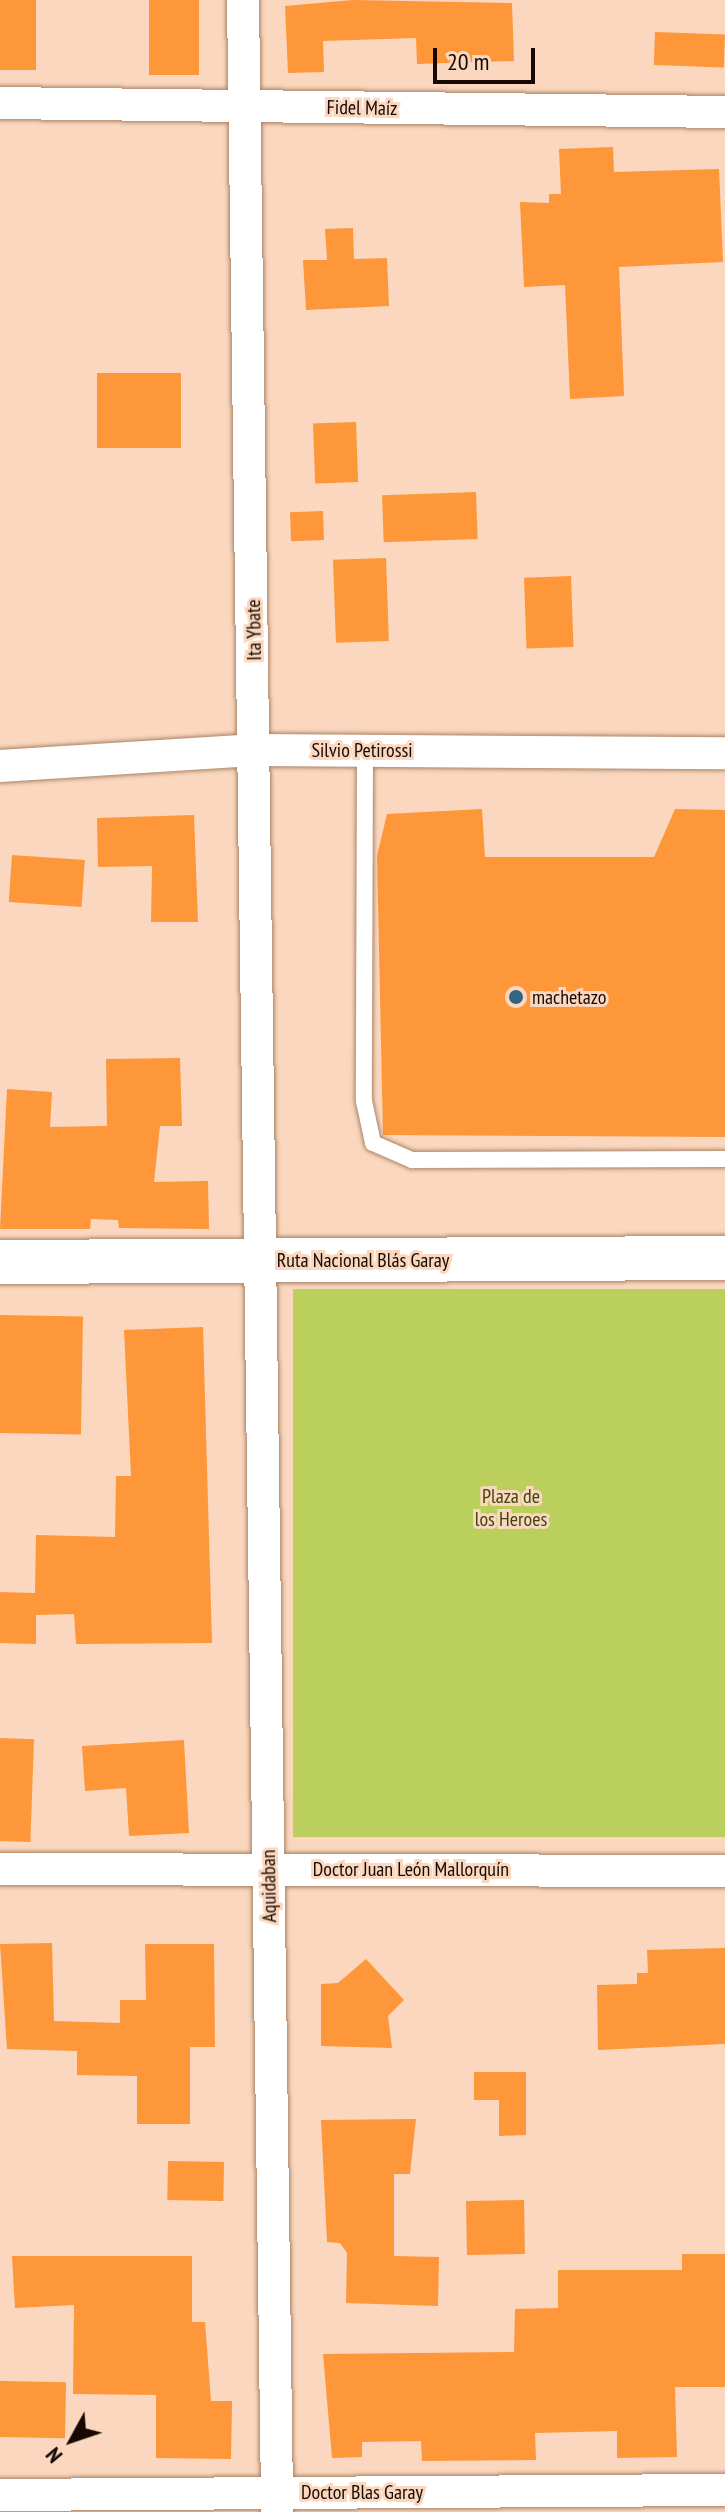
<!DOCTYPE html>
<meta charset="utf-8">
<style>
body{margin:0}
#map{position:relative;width:725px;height:2512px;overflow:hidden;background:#fad7be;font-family:"PT Sans Narrow",sans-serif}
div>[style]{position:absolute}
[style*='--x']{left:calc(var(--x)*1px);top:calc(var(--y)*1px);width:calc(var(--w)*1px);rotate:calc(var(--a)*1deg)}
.green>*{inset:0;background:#bbcf5d;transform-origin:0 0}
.building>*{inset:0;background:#fe963a;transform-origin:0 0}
.roads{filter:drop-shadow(0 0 2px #ab8467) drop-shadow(0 0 2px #ab8467)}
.lane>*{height:16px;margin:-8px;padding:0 8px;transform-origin:8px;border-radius:8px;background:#fff}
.street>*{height:32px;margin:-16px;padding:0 16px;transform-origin:16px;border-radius:16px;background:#fff}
.highway>*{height:44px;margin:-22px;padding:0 22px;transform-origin:22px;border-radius:22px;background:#fff}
.dots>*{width:22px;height:22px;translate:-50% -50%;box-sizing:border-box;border:4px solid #fad7be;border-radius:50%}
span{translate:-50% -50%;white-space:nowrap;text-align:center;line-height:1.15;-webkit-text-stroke:6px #fad7be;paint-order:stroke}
.street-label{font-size:20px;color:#170902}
.poi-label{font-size:20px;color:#170902}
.left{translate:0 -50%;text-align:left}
.park-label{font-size:20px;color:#3c440d}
.north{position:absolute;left:32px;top:2400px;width:80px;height:80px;-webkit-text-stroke:6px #fad7be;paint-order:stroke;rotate:230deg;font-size:22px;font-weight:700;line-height:32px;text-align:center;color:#170902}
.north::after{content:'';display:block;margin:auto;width:28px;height:36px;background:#170902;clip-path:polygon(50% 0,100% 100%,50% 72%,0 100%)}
.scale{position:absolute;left:433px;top:48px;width:102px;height:36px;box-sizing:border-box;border:4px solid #170902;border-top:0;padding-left:10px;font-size:24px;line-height:28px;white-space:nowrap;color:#170902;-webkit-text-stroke:6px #fad7be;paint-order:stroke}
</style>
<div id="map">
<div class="green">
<i style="left:725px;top:1289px;width:548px;height:432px;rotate:90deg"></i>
</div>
<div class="building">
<i style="left:0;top:0;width:36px;height:70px"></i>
<i style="left:149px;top:0;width:50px;height:75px"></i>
<i style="clip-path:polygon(353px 0,512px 3px,514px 61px,417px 64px,416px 38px,323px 41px,324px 72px,288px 73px,285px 6px)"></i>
<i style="left:655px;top:32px;width:70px;height:33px;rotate:2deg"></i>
<i style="clip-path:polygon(613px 147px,614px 172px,719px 169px,723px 262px,619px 267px,624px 396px,570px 399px,565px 285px,524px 287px,520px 202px,549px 203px,549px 194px,561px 194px,559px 149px)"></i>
<i style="clip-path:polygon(353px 228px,354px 259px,387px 258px,389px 306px,306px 310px,303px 260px,327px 260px,325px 229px)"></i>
<i style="left:97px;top:373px;width:84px;height:75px"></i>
<i style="left:356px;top:422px;width:60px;height:43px;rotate:88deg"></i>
<i style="left:476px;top:492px;width:47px;height:94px;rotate:88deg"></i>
<i style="left:323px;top:511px;width:29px;height:33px;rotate:88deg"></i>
<i style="left:386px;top:558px;width:83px;height:53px;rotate:88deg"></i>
<i style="left:571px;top:576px;width:71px;height:47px;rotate:88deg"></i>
<i style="clip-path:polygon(482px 809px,485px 857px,654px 857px,675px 809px,725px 810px,725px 1137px,383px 1135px,377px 856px,387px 814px)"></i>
<i style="clip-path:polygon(194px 815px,198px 922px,151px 922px,152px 866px,98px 867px,97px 818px)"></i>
<i style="left:12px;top:855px;width:73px;height:47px;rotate:4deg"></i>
<i style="clip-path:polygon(180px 1058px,182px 1126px,160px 1126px,154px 1182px,208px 1181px,209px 1229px,119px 1228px,118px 1220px,91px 1219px,90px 1229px,0 1229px,7px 1089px,52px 1092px,50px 1127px,107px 1126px,106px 1059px)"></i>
<i style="left:0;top:1315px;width:83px;height:118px;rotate:1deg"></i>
<i style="clip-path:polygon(203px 1327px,212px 1643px,76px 1644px,74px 1614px,36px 1615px,36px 1644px,0 1643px,0 1592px,35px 1593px,36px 1535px,115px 1537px,116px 1476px,131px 1476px,124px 1330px)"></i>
<i style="left:0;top:1738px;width:34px;height:103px;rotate:2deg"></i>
<i style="clip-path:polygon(184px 1740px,189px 1833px,129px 1836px,126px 1788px,85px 1791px,82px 1746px)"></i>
<i style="clip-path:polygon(52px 1943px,54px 2021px,120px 2023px,120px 2000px,146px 2000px,145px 1944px,214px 1944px,215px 2047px,190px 2047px,190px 2124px,137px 2124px,137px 2076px,77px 2075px,77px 2051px,7px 2049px,0 1944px)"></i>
<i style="clip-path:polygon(725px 1948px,725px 2044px,598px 2050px,597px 1985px,637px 1984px,637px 1973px,648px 1973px,647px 1950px)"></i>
<i style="clip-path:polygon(366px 1959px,404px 2000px,388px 2016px,392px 2048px,321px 2046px,321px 1984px,338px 1983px)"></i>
<i style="clip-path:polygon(474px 2072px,526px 2072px,526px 2135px,499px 2136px,499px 2100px,474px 2100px)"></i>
<i style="clip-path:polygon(416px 2119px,410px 2174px,394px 2174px,394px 2256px,439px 2257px,438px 2306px,346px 2303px,347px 2253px,340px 2243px,327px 2242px,321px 2120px)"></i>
<i style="left:168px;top:2161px;width:56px;height:39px;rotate:1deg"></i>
<i style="left:524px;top:2200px;width:54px;height:58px;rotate:89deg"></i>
<i style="clip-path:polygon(682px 2254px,725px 2254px,725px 2387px,675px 2387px,677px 2457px,617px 2458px,617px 2431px,535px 2433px,536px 2460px,422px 2461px,421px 2441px,362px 2442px,362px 2457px,332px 2458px,323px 2354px,514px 2352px,515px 2309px,558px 2308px,558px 2270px,682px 2270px)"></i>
<i style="clip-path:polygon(12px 2256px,192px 2256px,192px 2322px,205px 2322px,211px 2401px,232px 2401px,231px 2459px,156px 2458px,156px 2395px,73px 2394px,74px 2305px,15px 2308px)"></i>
<i style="left:0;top:2381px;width:66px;height:56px;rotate:1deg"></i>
</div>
<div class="roads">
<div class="lane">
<i style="--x:365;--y:751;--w:350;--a:90.2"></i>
<i style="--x:364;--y:1101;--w:43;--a:77.9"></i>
<i style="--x:373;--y:1143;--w:43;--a:23.6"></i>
<i style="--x:412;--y:1160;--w:313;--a:-0.2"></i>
</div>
<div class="street">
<i style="--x:243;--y:0;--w:2512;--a:89.22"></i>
<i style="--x:0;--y:103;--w:725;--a:0.71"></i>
<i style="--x:0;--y:766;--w:257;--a:-3.6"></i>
<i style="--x:257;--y:750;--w:468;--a:0.4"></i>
<i style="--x:0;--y:1869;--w:725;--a:0.16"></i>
<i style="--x:0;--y:2495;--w:725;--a:-0.4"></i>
</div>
<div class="highway">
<i style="--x:0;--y:1262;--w:725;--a:-0.32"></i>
</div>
</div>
<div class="dots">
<i style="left:516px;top:997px;background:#336482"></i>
</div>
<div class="street-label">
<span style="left:362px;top:108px;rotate:1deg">Fidel Maíz</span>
<span style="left:254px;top:630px;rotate:-91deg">Ita Ybate</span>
<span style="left:362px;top:750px">Silvio Petirossi</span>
<span style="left:363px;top:1260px">Ruta Nacional Blás Garay</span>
<span style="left:411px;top:1869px">Doctor Juan León Mallorquín</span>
<span style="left:269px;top:1886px;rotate:-91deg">Aquidaban</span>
<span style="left:362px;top:2492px">Doctor Blas Garay</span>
</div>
<div class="poi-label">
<span class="left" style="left:532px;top:997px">machetazo</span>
</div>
<div class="park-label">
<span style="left:511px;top:1508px">Plaza de<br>los Heroes</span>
</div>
<div class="north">N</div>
<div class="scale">20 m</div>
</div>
